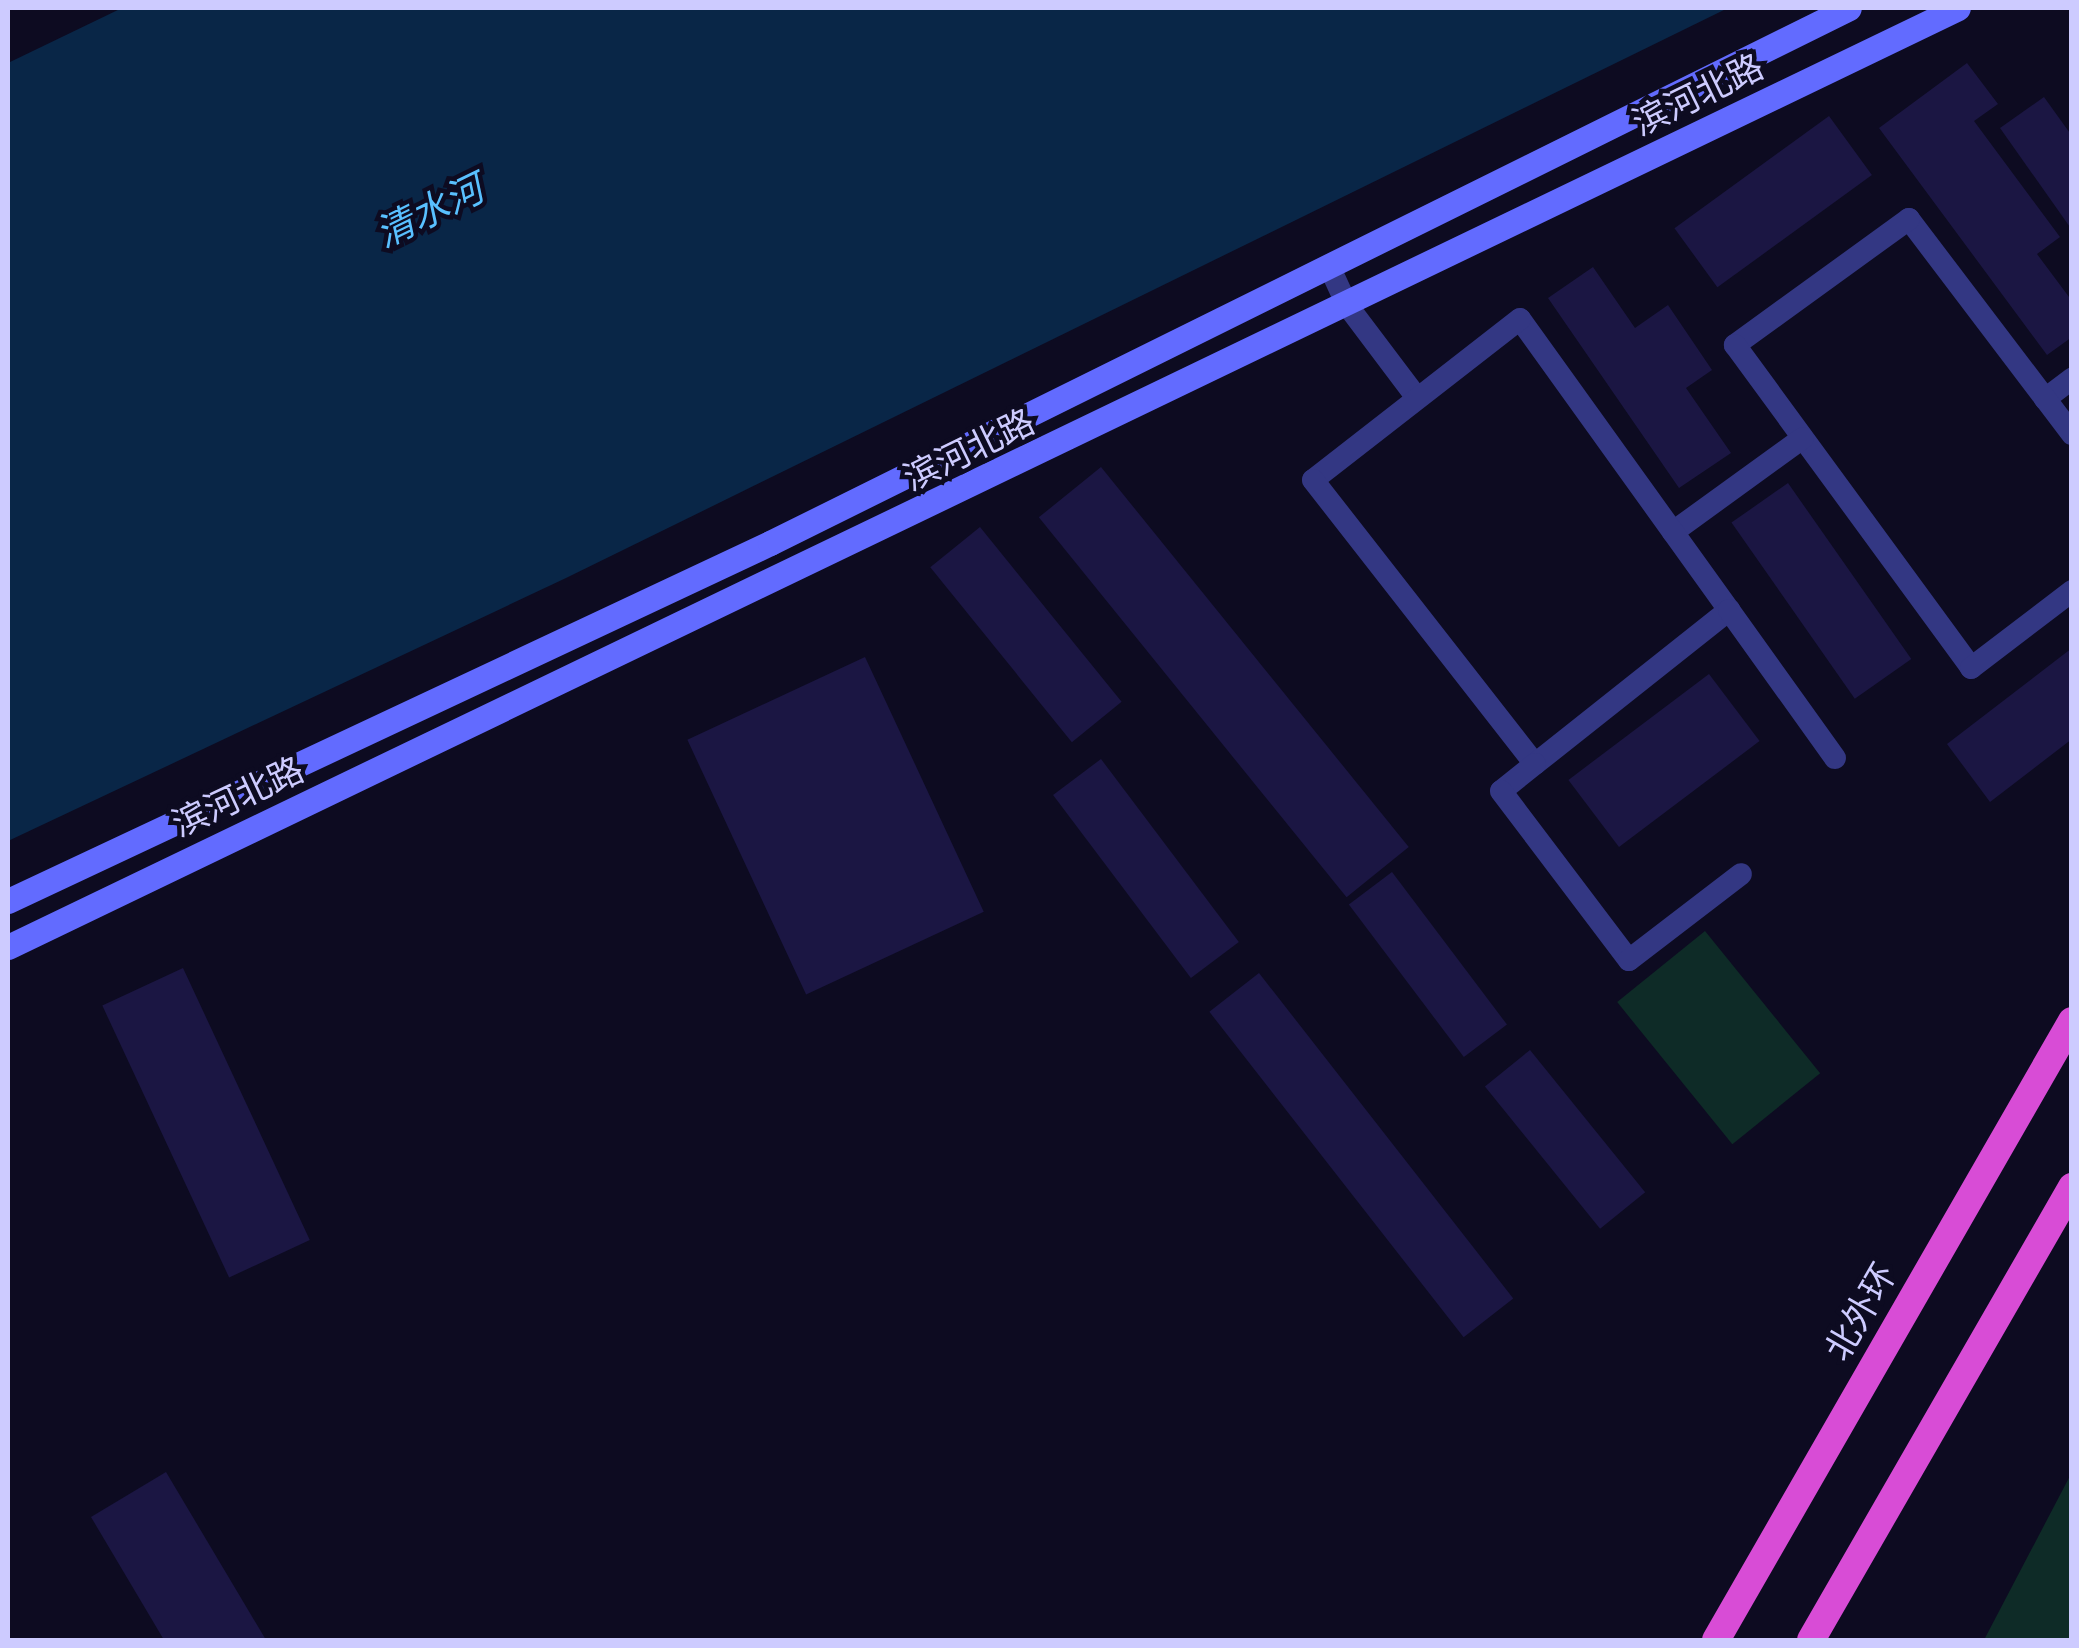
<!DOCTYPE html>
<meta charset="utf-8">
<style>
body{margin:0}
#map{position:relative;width:2079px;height:1648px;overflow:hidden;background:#0d0b21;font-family:"Space Grotesk","Noto Sans SC",sans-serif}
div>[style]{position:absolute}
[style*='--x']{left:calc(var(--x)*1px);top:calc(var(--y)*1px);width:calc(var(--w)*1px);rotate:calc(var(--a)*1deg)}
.green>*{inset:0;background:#0e2b27;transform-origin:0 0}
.water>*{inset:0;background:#092647}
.building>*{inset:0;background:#1b1643;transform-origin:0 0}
.service>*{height:22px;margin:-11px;padding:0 11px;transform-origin:11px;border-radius:11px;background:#333783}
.secondary>*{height:25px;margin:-12.5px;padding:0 12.5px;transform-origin:12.5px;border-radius:12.5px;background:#626bff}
.trunk>*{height:28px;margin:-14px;padding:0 14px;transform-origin:14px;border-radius:14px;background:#d84cd6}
span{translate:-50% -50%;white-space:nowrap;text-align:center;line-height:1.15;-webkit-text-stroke:9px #0d0b21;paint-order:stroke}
.street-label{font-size:35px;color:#cdcbff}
.water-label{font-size:38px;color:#59c0ff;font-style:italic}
.frame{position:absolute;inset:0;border:10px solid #cdcbff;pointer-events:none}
</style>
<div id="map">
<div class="green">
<i style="left:1705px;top:931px;width:183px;height:113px;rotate:51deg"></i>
<i style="clip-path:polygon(2071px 1474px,2071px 1640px,1984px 1640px)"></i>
</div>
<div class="water">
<i style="clip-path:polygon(122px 8px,1728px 8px,566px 578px,8px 841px,8px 63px)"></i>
</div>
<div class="building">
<i style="clip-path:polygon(1967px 63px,1998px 104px,1974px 121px,2060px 237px,2037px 254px,2072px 301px,2072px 337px,2047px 355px,1879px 128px)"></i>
<i style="clip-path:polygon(2044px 97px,2072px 136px,2072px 230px,2000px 128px)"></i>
<i style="left:1829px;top:116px;width:73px;height:191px;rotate:54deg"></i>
<i style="clip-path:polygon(1593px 267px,1635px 328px,1668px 305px,1712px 370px,1686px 388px,1731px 453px,1679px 488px,1548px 298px)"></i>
<i style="left:1101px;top:467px;width:489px;height:80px;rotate:51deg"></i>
<i style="left:1788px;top:483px;width:215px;height:69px;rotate:55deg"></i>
<i style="left:980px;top:527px;width:225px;height:64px;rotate:51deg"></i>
<i style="clip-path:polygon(2072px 648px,2072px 739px,1990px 802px,1947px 744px)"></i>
<i style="left:865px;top:657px;width:281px;height:196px;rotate:65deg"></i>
<i style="left:1709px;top:674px;width:84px;height:176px;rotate:53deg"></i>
<i style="left:1101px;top:759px;width:229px;height:60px;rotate:53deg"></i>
<i style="left:1392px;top:872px;width:191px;height:54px;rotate:53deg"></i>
<i style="left:183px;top:968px;width:300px;height:89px;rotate:65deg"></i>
<i style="left:1259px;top:973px;width:413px;height:63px;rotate:52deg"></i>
<i style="left:1530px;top:1050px;width:183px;height:58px;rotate:51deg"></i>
<i style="clip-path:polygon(166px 1472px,266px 1640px,164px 1640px,91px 1517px)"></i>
</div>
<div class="service">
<i style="--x:1329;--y:266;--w:43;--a:65.2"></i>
<i style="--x:1347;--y:305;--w:116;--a:53"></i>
<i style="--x:2045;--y:399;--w:34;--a:-37"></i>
<i style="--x:2072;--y:434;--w:270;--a:-127.2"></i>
<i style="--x:1909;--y:219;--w:215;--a:144.1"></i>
<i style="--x:1735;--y:345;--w:400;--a:53.8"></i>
<i style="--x:1971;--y:668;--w:127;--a:-37.3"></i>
<i style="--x:1673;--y:532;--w:160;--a:-35.9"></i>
<i style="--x:1729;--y:610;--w:358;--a:-125.7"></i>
<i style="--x:1520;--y:319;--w:262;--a:142.1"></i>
<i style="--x:1313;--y:480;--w:360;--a:52"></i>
<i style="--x:1535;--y:764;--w:248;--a:-38.4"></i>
<i style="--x:1729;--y:610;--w:182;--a:54.4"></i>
<i style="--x:1535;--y:764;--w:43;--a:141.5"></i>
<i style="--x:1501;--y:791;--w:212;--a:52.9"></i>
<i style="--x:1629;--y:960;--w:141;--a:-37.5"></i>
</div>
<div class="secondary">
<i style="--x:8;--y:901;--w:842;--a:-25.16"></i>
<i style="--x:770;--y:543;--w:1204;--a:-26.37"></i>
<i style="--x:8;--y:947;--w:2164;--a:-25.71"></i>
</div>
<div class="trunk">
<i style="--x:1716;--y:1640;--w:714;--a:-60.1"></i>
<i style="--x:1811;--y:1640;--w:523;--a:-60.05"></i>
</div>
<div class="street-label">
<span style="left:1698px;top:95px;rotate:-26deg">滨河北路</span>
<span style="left:969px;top:450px;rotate:-26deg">滨河北路</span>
<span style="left:238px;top:797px;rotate:-25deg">滨河北路</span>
<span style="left:1861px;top:1312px;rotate:-60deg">北外环</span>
</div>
<div class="water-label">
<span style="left:430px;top:212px;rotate:-26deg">清水河</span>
</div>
<div class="frame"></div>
</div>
